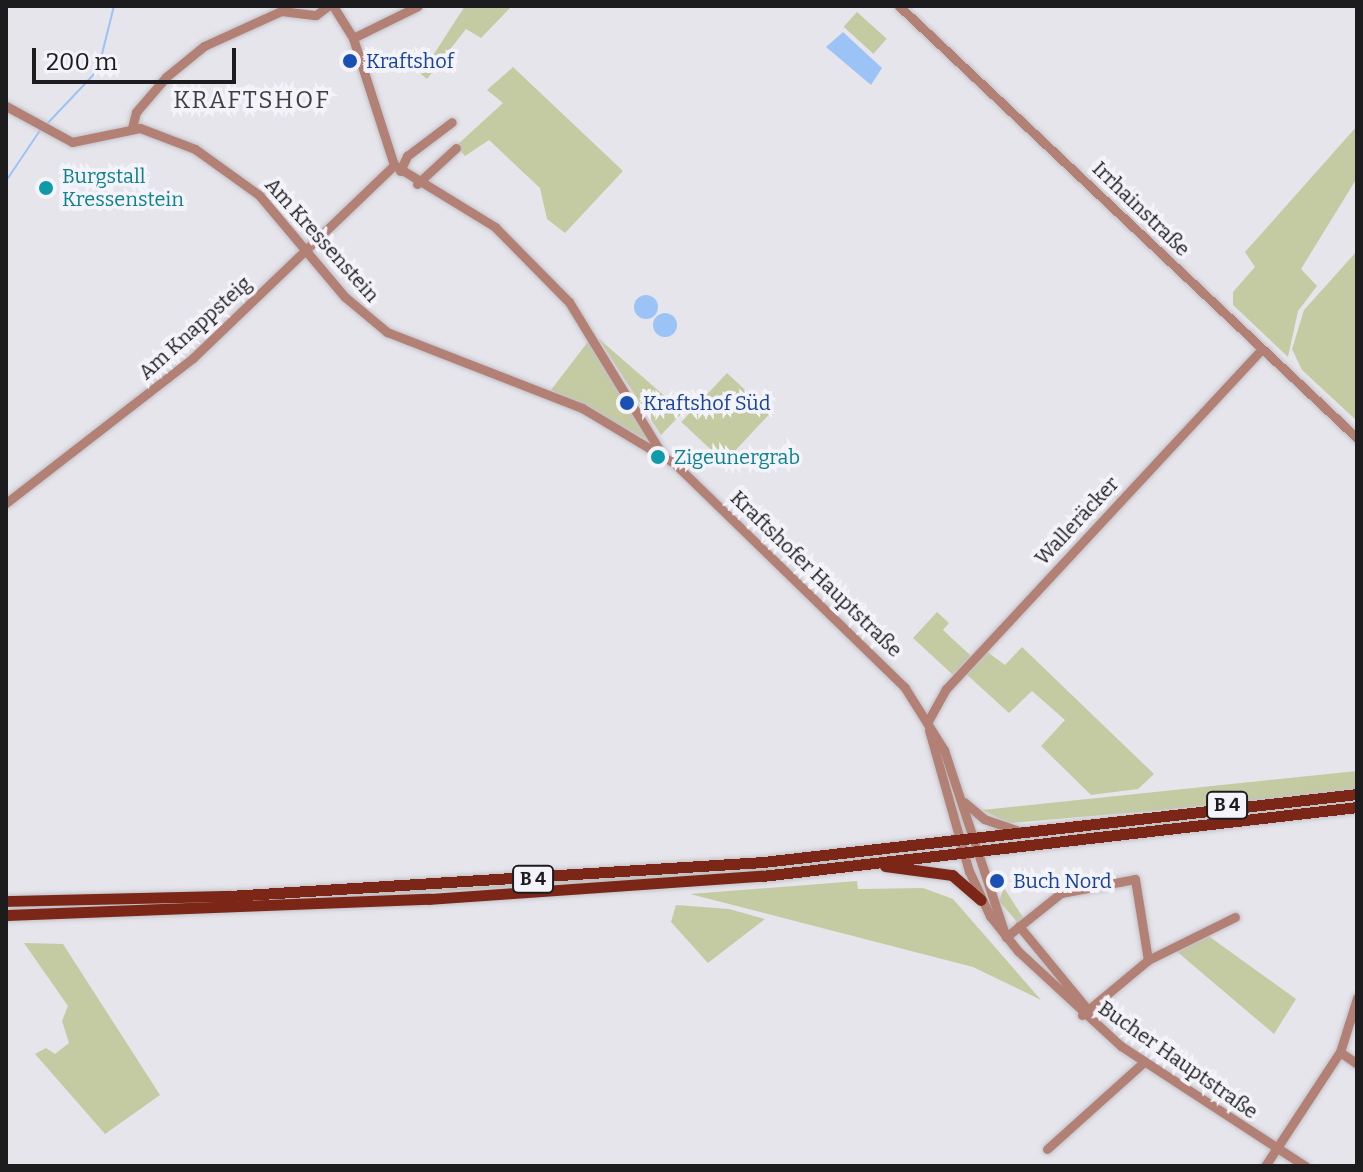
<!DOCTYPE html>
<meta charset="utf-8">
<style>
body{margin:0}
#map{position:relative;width:1363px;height:1172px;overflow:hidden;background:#e6e5ec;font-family:Bitter,serif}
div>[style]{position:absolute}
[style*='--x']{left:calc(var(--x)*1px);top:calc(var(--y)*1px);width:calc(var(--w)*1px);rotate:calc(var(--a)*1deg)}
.green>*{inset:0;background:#c4cba2;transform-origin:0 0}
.water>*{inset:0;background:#9cc3f5}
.round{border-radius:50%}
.stream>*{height:2px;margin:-1px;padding:0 1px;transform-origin:1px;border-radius:1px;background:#9cc3f5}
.roads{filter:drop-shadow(0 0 2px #c2c1c7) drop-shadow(0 0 2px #c2c1c7)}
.minor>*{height:9px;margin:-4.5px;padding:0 4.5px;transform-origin:4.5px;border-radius:4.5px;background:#b28075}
.major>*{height:11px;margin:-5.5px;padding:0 5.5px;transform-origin:5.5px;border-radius:5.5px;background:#7b2617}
.dots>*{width:22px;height:22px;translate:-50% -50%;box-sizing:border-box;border:4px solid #f4f3fa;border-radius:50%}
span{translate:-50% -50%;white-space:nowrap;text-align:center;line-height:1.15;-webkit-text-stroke:7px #f4f3fa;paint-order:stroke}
.shield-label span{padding:2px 6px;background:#f4f3fa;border:2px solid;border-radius:6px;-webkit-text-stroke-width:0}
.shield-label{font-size:18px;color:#1c1c1e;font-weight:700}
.transit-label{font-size:20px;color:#164399}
.left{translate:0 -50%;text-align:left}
.culture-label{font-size:20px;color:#0d838f}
.street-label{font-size:20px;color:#1c1c1e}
.quarter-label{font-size:24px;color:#3f3e44;letter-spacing:2px}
.frame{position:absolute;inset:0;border:8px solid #1c1c1e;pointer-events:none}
.scale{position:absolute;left:32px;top:48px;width:204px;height:36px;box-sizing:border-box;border:4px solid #1c1c1e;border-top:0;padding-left:10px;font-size:24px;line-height:28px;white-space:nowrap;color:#1c1c1e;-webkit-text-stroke:6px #f4f3fa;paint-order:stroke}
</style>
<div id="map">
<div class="green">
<i style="clip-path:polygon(465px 6px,512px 6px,481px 38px,466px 29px,427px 79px,421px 74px)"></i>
<i style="left:857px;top:12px;width:40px;height:20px;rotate:42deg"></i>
<i style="clip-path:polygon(513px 67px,623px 171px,565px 233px,547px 219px,540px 188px,489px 140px,465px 156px,456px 146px,503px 103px,487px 90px)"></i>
<i style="clip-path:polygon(1357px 126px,1357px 178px,1301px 269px,1317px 286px,1298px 311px,1288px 357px,1233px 305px,1233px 292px,1255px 267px,1245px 252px)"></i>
<i style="clip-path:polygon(1357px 251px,1357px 421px,1302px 370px,1292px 349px,1304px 310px)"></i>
<i style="clip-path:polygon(598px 338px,683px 412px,661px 435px)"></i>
<i style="clip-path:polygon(590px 339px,653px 443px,551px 390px)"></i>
<i style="left:727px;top:373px;width:59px;height:67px;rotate:43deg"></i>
<i style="clip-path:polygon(937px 612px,949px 623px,943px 630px,971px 656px,953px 675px,913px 638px)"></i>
<i style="clip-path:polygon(1022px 647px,1154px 774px,1138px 789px,1091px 795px,1041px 746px,1065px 720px,1032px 691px,1009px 713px,965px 673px,986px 651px,1005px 665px)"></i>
<i style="clip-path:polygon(1357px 771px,1357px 790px,1151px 811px,1009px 823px,982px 810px)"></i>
<i style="clip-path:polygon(1357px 797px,1357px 804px,993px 842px,1141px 820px)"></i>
<i style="clip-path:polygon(942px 848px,790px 870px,114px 911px,113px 905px,496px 886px)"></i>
<i style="clip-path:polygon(857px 881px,858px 889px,923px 888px,953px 899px,1041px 1000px,973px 967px,690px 894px)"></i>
<i style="clip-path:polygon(1004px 888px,1024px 919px,1018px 923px,999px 901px)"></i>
<i style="clip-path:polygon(676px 905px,729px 909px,765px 919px,708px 963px,671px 922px)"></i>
<i style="clip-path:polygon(1203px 932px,1296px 999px,1274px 1034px,1175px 950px)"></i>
<i style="clip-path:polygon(24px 943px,63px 944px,160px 1095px,105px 1134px,35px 1054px,46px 1048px,55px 1054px,69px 1043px,62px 1021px,68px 1006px)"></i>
</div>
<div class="water">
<i style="clip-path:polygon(843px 32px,882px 68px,871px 85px,826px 47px)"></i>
<i class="round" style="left:634px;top:295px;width:24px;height:24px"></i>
<i class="round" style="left:653px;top:313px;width:24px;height:24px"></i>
</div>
<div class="stream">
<i style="--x:46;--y:125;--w:76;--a:-46.6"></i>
<i style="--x:98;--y:70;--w:66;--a:-76"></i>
<i style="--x:6;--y:181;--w:63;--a:-56.1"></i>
</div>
<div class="roads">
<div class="minor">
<i style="--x:333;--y:6;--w:38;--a:58"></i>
<i style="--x:353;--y:38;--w:133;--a:72.1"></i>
<i style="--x:394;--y:165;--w:119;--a:31.5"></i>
<i style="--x:495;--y:227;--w:105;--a:45.4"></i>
<i style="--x:569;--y:302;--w:177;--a:58.6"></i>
<i style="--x:899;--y:6;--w:630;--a:43.33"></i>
<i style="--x:353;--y:38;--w:72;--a:-26.2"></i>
<i style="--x:6;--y:106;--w:75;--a:28.6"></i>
<i style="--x:72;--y:142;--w:69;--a:-11.6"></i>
<i style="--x:140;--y:128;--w:59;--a:20.9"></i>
<i style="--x:195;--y:149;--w:79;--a:35.7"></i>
<i style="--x:259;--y:195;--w:133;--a:49.9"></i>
<i style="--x:345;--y:297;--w:55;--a:39.8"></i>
<i style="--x:387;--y:332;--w:209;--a:21.3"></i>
<i style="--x:582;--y:408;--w:107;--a:30.9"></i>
<i style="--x:674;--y:463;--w:322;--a:44.2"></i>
<i style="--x:905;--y:688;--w:73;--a:57.8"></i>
<i style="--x:944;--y:750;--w:197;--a:71.7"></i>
<i style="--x:132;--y:128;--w:16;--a:-76"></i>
<i style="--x:136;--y:112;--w:46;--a:-49.4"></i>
<i style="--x:166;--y:77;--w:49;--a:-39.2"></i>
<i style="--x:204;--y:46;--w:85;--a:-24.4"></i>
<i style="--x:281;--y:11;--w:35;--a:7"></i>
<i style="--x:316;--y:15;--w:15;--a:-37"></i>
<i style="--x:400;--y:171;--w:17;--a:-65"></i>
<i style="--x:407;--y:156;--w:56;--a:-37.1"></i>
<i style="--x:417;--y:184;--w:53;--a:-42.7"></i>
<i style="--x:6;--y:503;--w:237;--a:-37.8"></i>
<i style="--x:193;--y:358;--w:279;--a:-43.8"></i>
<i style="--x:927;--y:723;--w:39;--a:-61"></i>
<i style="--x:946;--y:689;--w:464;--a:-47.1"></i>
<i style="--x:929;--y:730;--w:147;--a:74.2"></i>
<i style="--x:969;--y:871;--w:50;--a:65"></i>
<i style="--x:990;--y:916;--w:45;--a:51.3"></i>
<i style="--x:1018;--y:951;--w:140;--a:42.7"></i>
<i style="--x:1121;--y:1046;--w:220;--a:33.1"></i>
<i style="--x:964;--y:802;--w:26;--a:40"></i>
<i style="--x:984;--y:819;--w:37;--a:19"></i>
<i style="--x:1019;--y:926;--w:109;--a:50.6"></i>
<i style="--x:1006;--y:937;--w:70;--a:-38.7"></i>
<i style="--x:1061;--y:893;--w:75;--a:-10.7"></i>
<i style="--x:1135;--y:879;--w:82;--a:80.9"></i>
<i style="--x:1082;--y:1015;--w:86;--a:-39.8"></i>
<i style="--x:1148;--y:960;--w:97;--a:-26.3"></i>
<i style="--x:1340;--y:1052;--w:21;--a:35"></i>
<i style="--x:1047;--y:1149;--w:130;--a:-41.9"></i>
<i style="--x:1265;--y:1166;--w:136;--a:-56.7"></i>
<i style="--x:1340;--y:1052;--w:57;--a:-72.5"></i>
</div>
<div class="major">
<i style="--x:885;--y:866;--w:68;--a:7.7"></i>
<i style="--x:952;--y:875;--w:38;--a:41"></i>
<i style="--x:6;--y:901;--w:223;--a:-1.3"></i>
<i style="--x:229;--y:896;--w:535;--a:-3.64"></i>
<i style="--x:763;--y:862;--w:598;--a:-6.53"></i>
<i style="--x:6;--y:915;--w:423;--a:-2.2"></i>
<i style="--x:429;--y:899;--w:334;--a:-4"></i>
<i style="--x:762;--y:876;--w:599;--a:-6.61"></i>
</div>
</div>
<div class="dots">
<i style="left:350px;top:61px;background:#1a4fb4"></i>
<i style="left:46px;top:188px;background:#0f9aa8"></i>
<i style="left:627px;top:403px;background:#1a4fb4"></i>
<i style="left:658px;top:457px;background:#0f9aa8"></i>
<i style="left:997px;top:881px;background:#1a4fb4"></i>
</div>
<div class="shield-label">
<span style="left:1227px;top:805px">B 4</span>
<span style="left:533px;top:879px">B 4</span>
</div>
<div class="transit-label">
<span class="left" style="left:366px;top:61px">Kraftshof</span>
<span class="left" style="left:643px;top:403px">Kraftshof Süd</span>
<span class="left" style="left:1013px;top:881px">Buch Nord</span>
</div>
<div class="culture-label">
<span class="left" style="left:62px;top:188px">Burgstall<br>Kressenstein</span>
<span class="left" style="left:674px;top:457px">Zigeunergrab</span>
</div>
<div class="street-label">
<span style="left:1141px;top:209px;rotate:44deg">Irrhainstraße</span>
<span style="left:322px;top:240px;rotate:48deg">Am Kressenstein</span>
<span style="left:195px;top:328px;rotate:-42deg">Am Knappsteig</span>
<span style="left:1077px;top:521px;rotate:-47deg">Walleräcker</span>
<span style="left:816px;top:574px;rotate:44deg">Kraftshofer Hauptstraße</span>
<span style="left:1178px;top:1060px;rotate:35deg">Bucher Hauptstraße</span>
</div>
<div class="quarter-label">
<span style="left:252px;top:101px">KRAFTSHOF</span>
</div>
<div class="frame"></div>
<div class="scale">200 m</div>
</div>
